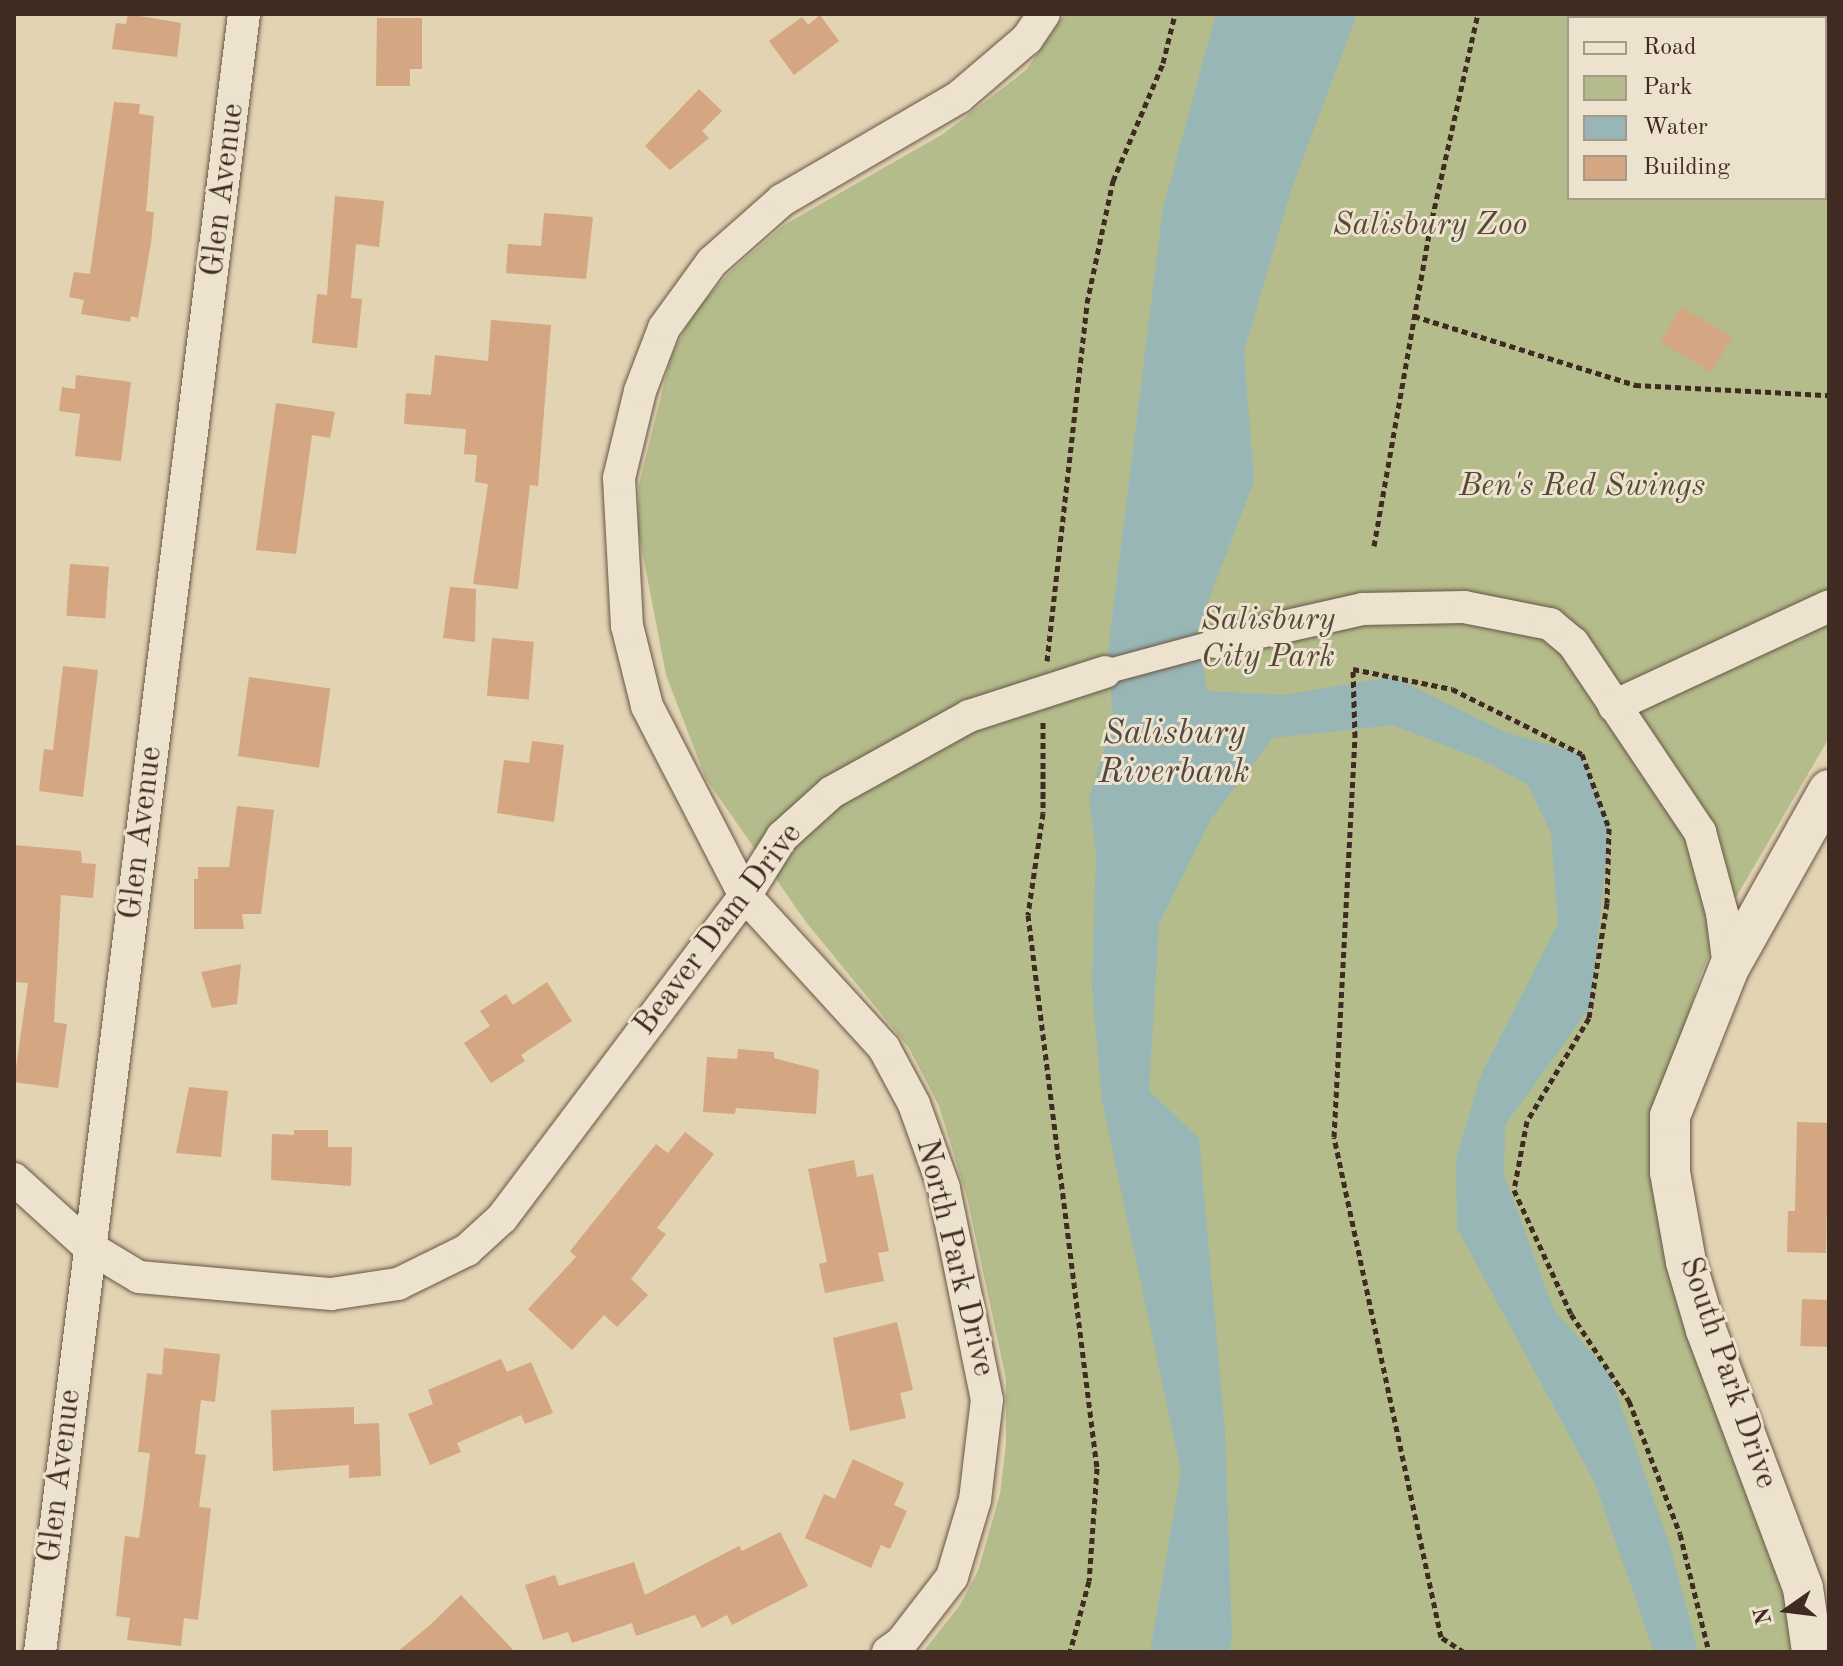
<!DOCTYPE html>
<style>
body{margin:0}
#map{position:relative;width:1843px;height:1666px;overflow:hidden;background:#e2d3b2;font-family:"Old Standard TT",serif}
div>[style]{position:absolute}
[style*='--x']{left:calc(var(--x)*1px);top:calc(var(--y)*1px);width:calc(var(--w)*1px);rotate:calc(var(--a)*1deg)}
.green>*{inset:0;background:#b4bc8b}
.water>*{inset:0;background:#98b6b5}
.building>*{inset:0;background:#d4a682;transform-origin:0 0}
.path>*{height:5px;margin-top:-2.5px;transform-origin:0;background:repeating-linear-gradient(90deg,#402b23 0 6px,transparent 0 10px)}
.roads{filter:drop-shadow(0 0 2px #685547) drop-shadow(0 0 2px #685547)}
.pedestrian>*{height:24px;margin:-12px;padding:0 12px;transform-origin:12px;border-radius:12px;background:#ece2cd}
.minor>*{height:32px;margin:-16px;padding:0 16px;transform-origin:16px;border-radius:16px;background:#ece2cd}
.tertiary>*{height:40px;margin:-20px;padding:0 20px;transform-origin:20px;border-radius:20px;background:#ece2cd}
span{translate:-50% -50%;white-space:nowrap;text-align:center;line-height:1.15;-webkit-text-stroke:6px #ece2cd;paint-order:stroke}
.street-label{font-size:32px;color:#402b23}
.park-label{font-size:32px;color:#574838;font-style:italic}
.water-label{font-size:34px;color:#524740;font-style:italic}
.frame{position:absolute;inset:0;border:16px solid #402b23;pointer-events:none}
.legend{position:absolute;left:1567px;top:16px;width:260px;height:184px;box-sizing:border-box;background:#ece2cd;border:2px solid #a79989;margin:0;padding:10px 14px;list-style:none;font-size:24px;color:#402b23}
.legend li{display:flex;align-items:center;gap:16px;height:40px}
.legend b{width:40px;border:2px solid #a79989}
.north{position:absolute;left:1747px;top:1570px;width:80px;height:80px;-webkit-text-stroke:6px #ece2cd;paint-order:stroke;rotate:256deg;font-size:22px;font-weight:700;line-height:32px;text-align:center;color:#402b23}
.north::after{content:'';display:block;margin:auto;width:28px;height:36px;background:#402b23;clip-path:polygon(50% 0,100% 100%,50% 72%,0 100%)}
</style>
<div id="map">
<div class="green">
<i style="clip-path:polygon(evenodd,1065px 14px,1829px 14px,1829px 738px,1728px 911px,1700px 976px,1659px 1110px,1798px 1652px,923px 1652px,960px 1605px,978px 1571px,1000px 1494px,1006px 1444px,1006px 1379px,967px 1197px,939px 1106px,909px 1048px,806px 922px,706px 779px,666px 675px,638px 529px,639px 484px,671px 356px,695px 311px,730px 272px,784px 225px,943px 134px,1026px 70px,1065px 14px,1569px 18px,1825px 18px,1825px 198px,1569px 198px,1569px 18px)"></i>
</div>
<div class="water">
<i style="clip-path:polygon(1216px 14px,1357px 14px,1291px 190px,1244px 352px,1254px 481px,1197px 631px,1207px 691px,1283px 695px,1393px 677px,1505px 732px,1582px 754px,1609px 828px,1591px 1006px,1505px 1125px,1504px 1175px,1554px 1310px,1610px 1374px,1672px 1552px,1698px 1652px,1654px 1652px,1595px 1483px,1457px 1228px,1456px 1160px,1480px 1077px,1558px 923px,1551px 833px,1527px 784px,1482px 760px,1393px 725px,1273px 738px,1211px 819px,1159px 924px,1149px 1091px,1199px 1138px,1225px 1432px,1232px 1637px,1229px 1652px,1150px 1652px,1181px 1471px,1102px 1101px,1092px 989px,1096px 853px,1089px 798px,1113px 722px,1108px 650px,1163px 208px)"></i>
</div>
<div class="building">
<i style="clip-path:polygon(128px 14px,181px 23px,177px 57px,112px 49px,116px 23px,126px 24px)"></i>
<i style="clip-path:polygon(820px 15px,839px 41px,794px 75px,769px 41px,802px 17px,808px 25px)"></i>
<i style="clip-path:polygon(377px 18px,422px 18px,422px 69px,410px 69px,410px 86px,376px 86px)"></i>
<i style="clip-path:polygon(699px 89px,722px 111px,702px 131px,709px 138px,670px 170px,645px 146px)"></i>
<i style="clip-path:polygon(114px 102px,140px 104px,139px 114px,154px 116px,146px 211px,154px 212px,151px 243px,138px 318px,131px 316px,130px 322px,81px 314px,84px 300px,69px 297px,74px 272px,90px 274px)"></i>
<i style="clip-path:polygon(335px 196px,384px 201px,379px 247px,356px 244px,351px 298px,362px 299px,357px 348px,312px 343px,317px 294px,327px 295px)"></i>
<i style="clip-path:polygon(544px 213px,593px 217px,586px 279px,506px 273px,508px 244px,541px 246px)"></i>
<i style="left:1681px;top:307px;width:59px;height:41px;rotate:30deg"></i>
<i style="clip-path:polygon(491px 320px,551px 325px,538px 486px,530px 485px,518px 589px,473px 584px,488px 484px,475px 482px,477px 455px,464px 454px,466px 429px,404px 424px,406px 393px,431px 395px,435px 355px,488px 361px)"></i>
<i style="clip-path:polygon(76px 375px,131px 382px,121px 461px,75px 456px,80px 414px,59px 411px,62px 387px,75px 389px)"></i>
<i style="clip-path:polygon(276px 403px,335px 412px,330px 438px,312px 435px,296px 554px,256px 550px)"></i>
<i style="left:70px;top:564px;width:39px;height:52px;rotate:4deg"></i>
<i style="clip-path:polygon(450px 587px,476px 589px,475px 642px,443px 638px)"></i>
<i style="left:492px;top:638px;width:42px;height:58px;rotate:5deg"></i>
<i style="clip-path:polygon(63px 666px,98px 670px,83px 797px,39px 791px,44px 749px,53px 750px)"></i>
<i style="left:249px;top:677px;width:82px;height:80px;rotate:8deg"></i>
<i style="clip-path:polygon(532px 741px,564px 745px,554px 822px,497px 813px,504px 760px,529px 763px)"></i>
<i style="clip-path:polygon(237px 806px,274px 810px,261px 914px,242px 914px,244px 929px,194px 929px,194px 879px,198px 879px,198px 867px,229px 867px)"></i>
<i style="clip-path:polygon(14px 845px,81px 851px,82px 863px,96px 864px,93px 898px,61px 895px,54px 1022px,67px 1024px,58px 1088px,14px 1082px,28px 983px,14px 982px)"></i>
<i style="clip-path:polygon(241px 964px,237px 1004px,212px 1008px,201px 972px)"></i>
<i style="clip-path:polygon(547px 982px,572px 1021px,521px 1055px,525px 1061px,491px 1083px,464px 1043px,490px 1026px,480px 1011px,506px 994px,513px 1005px)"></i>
<i style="clip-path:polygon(738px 1049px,774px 1052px,774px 1058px,819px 1070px,816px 1114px,736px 1108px,735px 1114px,703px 1112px,707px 1057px,737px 1059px)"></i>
<i style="clip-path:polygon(189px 1087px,228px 1091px,221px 1157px,176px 1153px)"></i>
<i style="clip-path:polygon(1797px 1122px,1829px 1123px,1826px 1253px,1787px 1252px,1788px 1211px,1795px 1211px)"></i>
<i style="clip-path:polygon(294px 1130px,328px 1130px,328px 1147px,352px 1147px,351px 1186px,271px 1180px,272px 1134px,294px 1135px)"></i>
<i style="clip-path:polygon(685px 1132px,714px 1154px,657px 1228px,666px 1234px,631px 1279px,648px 1295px,617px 1327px,604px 1315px,572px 1350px,528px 1309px,576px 1257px,570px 1251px,656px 1144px,668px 1153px)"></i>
<i style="clip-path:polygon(854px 1160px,857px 1177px,873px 1174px,889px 1251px,878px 1253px,884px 1281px,825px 1293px,819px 1264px,827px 1262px,808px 1169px)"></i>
<i style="left:1802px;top:1299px;width:27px;height:47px;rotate:2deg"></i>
<i style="clip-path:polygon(897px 1322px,913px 1390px,900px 1393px,906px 1418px,850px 1431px,833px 1338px)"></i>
<i style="clip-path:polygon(164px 1348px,220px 1354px,215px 1402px,201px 1400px,195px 1454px,206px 1455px,199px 1507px,211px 1508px,198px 1620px,184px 1618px,181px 1646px,127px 1640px,130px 1618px,116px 1616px,125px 1536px,139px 1538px,143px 1511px,150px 1453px,138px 1452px,147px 1373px,162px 1375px)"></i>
<i style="clip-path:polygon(501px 1359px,507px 1372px,531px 1362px,553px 1413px,525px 1424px,521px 1415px,457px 1443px,461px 1452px,430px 1465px,408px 1414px,433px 1404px,428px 1390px)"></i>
<i style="clip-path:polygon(354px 1407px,354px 1424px,379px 1423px,381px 1476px,349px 1478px,349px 1465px,273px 1471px,271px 1410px)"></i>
<i style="clip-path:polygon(853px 1459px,904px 1483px,894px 1505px,907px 1511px,890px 1549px,881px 1545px,871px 1568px,805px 1538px,824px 1494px,835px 1499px)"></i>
<i style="clip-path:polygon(780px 1532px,808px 1586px,732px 1625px,727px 1615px,702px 1628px,695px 1615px,636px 1636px,632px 1623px,572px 1643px,568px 1632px,543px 1640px,525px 1585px,555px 1575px,559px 1586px,634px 1562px,645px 1595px,739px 1546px,742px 1551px)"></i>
<i style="clip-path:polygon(461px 1595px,515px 1652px,397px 1652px,429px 1626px)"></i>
</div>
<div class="path">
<i style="--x:1414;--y:316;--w:232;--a:17.3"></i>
<i style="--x:1635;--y:385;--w:194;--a:3"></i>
<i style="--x:1374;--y:546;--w:323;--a:-80"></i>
<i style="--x:1430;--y:228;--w:219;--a:-77.4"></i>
<i style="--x:1047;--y:661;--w:360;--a:-83.6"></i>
<i style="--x:1087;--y:303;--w:125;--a:-78"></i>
<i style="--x:1113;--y:181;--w:128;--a:-67"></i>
<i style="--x:1163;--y:63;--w:50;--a:-76.2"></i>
<i style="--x:1043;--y:722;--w:91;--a:90"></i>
<i style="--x:1043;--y:813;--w:103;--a:98.4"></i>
<i style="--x:1028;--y:915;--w:557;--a:82.89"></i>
<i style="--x:1097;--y:1468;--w:113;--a:94"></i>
<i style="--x:1089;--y:1581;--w:73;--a:105"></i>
<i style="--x:1464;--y:1652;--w:27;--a:-147"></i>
<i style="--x:1441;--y:1637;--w:511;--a:-102.08"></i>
<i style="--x:1334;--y:1137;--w:401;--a:-87"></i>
<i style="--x:1355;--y:737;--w:68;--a:-91.7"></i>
<i style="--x:1353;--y:669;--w:101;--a:11.4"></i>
<i style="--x:1452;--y:689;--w:145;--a:26.6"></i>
<i style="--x:1582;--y:754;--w:79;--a:70"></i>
<i style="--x:1609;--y:828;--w:75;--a:91.5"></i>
<i style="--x:1607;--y:903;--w:116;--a:98.9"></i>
<i style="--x:1589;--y:1018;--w:120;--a:121"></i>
<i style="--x:1527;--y:1121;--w:70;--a:100.7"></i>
<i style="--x:1514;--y:1190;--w:136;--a:65.3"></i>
<i style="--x:1571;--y:1314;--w:105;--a:56.3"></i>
<i style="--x:1629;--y:1401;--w:142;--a:69"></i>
<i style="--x:1680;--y:1534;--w:122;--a:76.2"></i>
</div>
<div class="roads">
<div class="pedestrian">
<i style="--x:1105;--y:672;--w:115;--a:-15.1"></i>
</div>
<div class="minor">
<i style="--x:1216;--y:642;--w:151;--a:-12.7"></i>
<i style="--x:1363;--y:609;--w:101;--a:-1.1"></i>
<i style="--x:1464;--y:607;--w:88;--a:11.2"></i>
<i style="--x:1550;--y:624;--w:30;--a:40"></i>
<i style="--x:1573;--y:643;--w:228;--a:56.1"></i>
<i style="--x:1700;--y:832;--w:84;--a:74.8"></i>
<i style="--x:1722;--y:913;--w:55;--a:82.7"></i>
<i style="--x:1614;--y:706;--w:237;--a:-24.9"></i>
<i style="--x:14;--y:1179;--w:101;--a:42.2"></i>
<i style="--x:89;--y:1247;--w:58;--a:31"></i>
<i style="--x:139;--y:1277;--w:193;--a:5.1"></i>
<i style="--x:331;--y:1294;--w:68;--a:-8.5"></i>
<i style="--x:398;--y:1284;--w:77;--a:-26.2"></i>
<i style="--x:467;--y:1250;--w:47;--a:-42.4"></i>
<i style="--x:502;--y:1218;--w:403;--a:-53"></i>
<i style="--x:745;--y:896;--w:70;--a:-57.9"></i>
<i style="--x:782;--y:837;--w:67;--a:-42"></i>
<i style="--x:832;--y:792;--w:157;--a:-29"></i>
<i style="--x:969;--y:716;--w:143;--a:-17.9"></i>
<i style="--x:40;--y:1652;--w:1651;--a:-82.9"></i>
<i style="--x:888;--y:1652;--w:16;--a:-35"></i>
<i style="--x:901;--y:1643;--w:83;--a:-52.3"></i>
<i style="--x:952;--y:1577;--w:80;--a:-73.4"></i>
<i style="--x:975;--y:1500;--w:101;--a:-83.2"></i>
<i style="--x:987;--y:1400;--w:216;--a:-101.5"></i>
<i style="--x:944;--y:1188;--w:89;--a:-109.7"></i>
<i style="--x:914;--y:1104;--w:64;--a:-118.2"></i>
<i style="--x:884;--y:1048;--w:206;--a:-132.4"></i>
<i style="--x:745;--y:896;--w:214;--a:-117.3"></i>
<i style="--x:647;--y:706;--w:82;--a:-104"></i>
<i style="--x:627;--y:626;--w:148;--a:-93.1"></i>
<i style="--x:619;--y:478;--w:89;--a:-76.4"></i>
<i style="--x:640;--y:391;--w:67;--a:-69.1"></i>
<i style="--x:664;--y:328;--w:82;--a:-54"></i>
<i style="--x:712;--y:262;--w:94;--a:-41.5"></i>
<i style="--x:782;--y:200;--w:205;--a:-30.2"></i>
<i style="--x:959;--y:97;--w:89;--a:-40.5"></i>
<i style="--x:1027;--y:39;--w:30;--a:-56"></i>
</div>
<div class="tertiary">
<i style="--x:1812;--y:1652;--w:65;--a:-98"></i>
<i style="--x:1803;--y:1588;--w:276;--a:-110.6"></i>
<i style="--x:1706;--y:1330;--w:71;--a:-106.4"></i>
<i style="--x:1686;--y:1262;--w:91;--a:-100.1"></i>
<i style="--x:1670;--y:1172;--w:56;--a:-90"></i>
<i style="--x:1670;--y:1116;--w:159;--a:-68.3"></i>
<i style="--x:1729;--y:968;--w:204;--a:-60.7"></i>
</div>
</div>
<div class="street-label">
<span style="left:224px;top:190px;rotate:-83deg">Glen Avenue</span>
<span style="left:142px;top:833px;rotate:-83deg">Glen Avenue</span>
<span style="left:719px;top:930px;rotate:-53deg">Beaver Dam Drive</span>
<span style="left:954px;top:1258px;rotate:76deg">North Park Drive</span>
<span style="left:1727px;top:1373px;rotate:71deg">South Park Drive</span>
<span style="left:61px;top:1476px;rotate:-83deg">Glen Avenue</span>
</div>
<div class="park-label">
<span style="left:1430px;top:226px">Salisbury Zoo</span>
<span style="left:1582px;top:487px">Ben's Red Swings</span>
<span style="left:1268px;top:640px">Salisbury<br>City Park</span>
</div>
<div class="water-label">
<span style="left:1174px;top:754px">Salisbury<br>Riverbank</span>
</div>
<div class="frame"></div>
<ul class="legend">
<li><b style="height:10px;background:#ece2cd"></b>Road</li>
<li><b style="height:22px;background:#b4bc8b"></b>Park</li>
<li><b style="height:22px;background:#98b6b5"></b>Water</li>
<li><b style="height:22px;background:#d4a682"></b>Building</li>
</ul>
<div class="north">N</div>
</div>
